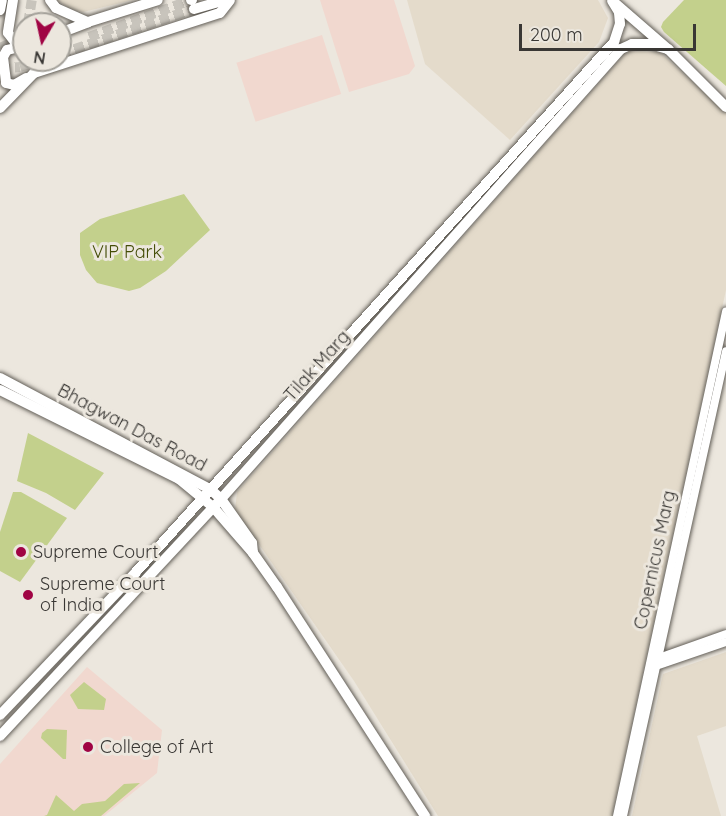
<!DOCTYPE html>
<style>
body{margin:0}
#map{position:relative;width:726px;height:816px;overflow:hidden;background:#ece7de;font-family:Quicksand,sans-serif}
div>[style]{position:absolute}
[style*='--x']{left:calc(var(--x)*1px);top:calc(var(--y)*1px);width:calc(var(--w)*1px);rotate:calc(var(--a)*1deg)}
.built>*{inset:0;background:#e4dbcb}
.education>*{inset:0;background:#f1d8cf;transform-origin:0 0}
.green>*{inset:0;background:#c3d08c}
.major-tunnel>*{height:10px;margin-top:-5px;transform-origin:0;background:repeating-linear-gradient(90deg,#c8c4bc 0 10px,transparent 0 15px)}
.roads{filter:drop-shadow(0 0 2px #625e57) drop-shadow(0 0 2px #625e57)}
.minor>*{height:8px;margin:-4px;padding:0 4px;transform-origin:4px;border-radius:4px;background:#fff}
.major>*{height:10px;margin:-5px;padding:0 5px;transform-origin:5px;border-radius:5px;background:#fff}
.dots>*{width:16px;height:16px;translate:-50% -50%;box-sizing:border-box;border:3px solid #ece7de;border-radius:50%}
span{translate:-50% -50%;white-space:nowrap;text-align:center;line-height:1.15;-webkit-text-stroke:6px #ece7de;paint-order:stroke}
.park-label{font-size:18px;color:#444d07}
.street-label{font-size:18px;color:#393734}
.poi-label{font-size:18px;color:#393734}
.left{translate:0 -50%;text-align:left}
.north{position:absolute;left:12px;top:12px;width:60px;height:60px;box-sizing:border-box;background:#ece7de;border:2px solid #a4a19a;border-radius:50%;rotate:189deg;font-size:16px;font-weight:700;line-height:24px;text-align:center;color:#393734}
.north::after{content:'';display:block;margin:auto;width:21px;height:27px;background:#a00444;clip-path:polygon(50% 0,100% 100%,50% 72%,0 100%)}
.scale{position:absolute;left:519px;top:24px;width:177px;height:27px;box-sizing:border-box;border:3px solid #393734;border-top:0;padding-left:8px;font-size:18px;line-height:21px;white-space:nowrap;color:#393734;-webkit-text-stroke:4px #ece7de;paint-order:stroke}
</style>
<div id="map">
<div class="built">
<i style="clip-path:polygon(57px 0,133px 0,83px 12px,72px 10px)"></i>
<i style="clip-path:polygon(407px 0,598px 0,608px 18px,599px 42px,510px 140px,425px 64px)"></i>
<i style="clip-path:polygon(627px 51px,660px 52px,726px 113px,726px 290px,612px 816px,438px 816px,354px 681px,235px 510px,237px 492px)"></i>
<i style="clip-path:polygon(726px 652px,726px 726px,697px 736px,721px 816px,632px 816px,663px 674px)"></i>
</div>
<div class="education">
<i style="clip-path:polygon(320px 0,394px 0,415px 66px,409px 74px,349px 92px)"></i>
<i style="left:322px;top:35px;width:62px;height:90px;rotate:72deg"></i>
<i style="clip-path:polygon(87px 667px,162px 730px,157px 773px,104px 816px,0 816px,0 764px)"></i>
</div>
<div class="green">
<i style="clip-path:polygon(684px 0,726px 0,726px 86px,664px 32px,661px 27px,663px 22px)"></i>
<i style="clip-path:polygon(184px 194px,210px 230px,196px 243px,166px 271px,140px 288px,129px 291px,97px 283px,86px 270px,80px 255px,80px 233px,100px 219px)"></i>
<i style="clip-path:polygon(28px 433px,104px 473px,75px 510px,46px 493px,17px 481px)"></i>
<i style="clip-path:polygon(13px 492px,21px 492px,67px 518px,20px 582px,0 571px,0 532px)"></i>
<i style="clip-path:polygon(84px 682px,106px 699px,104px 710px,78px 709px,70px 695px)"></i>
<i style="clip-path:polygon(47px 729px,67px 730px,66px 759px,63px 759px,41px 738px,42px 733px)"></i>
<i style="clip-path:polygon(140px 783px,101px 816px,44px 816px,47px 815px,56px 795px,74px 811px,82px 804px,105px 801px,124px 784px)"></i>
</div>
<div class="major-tunnel">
<i style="--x:28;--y:24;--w:24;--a:-81"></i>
<i style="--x:89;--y:37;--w:109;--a:-19.9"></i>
<i style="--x:0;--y:48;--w:17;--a:-24"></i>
<i style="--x:16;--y:41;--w:12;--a:-48"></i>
<i style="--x:60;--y:54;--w:141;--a:-18.6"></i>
<i style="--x:0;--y:69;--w:20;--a:-6"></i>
<i style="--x:20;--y:67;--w:22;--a:-18"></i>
</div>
<div class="roads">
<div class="minor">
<i style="--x:653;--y:660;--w:77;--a:-19.6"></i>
<i style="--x:653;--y:667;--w:77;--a:-18.9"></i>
<i style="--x:617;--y:816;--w:516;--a:-77.8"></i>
<i style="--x:623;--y:816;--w:476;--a:-77.5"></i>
</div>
<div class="major">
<i style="--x:13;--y:0;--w:33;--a:99"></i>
<i style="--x:8;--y:33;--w:11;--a:52"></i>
<i style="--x:15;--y:42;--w:9;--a:18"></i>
<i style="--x:50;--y:0;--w:10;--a:53"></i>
<i style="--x:56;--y:8;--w:35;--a:24"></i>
<i style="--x:88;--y:22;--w:73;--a:-17.4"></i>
<i style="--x:191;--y:0;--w:1;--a:0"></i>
<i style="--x:616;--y:4;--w:69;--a:40.9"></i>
<i style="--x:668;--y:49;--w:82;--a:45"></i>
<i style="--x:194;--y:9;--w:33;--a:-16"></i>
<i style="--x:0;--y:10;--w:10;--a:-79"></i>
<i style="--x:60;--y:33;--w:30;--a:-21"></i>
<i style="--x:24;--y:46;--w:17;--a:167"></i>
<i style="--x:7;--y:50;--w:8;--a:120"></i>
<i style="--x:3;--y:57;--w:26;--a:83"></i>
<i style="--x:6;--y:83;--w:8;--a:14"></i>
<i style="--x:14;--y:85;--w:14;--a:-30"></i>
<i style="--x:0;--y:108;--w:49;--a:-45.8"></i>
<i style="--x:34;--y:73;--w:195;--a:-17.9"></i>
<i style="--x:220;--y:13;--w:16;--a:-52"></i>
<i style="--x:0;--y:378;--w:238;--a:27.9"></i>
<i style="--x:210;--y:489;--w:15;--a:42"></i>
<i style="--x:221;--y:499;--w:54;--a:54.8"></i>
<i style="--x:252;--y:543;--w:10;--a:84"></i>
<i style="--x:0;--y:390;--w:200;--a:26.4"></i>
<i style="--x:179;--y:479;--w:44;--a:39.5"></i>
<i style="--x:213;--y:507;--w:61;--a:49"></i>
<i style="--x:253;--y:553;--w:42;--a:54.8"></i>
<i style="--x:277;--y:587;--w:273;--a:57.1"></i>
<i style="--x:0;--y:715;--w:197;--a:-46.4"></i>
<i style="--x:136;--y:572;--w:714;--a:-47.95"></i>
<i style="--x:614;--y:42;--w:19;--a:-72"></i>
<i style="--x:620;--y:24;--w:12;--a:-95"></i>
<i style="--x:619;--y:12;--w:13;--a:-122"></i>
<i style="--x:0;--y:736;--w:324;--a:-47"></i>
<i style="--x:221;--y:499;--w:602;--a:-48.37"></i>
<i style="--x:621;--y:49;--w:12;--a:-24"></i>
<i style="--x:632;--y:44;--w:18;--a:0"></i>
<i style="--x:650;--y:44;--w:19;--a:16"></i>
</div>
</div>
<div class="dots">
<i style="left:21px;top:552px;background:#a00444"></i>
<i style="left:28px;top:595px;background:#a00444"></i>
<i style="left:88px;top:747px;background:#a00444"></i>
</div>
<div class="park-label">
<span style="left:127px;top:252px">VIP Park</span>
</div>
<div class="street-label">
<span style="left:317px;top:366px;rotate:-48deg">Tilak Marg</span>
<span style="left:132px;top:428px;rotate:28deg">Bhagwan Das Road</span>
<span style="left:655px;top:560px;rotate:-78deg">Copernicus Marg</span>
</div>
<div class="poi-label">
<span class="left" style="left:33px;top:552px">Supreme Court</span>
<span class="left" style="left:40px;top:595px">Supreme Court<br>of India</span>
<span class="left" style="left:100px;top:747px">College of Art</span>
</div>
<div class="north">N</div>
<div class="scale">200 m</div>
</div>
